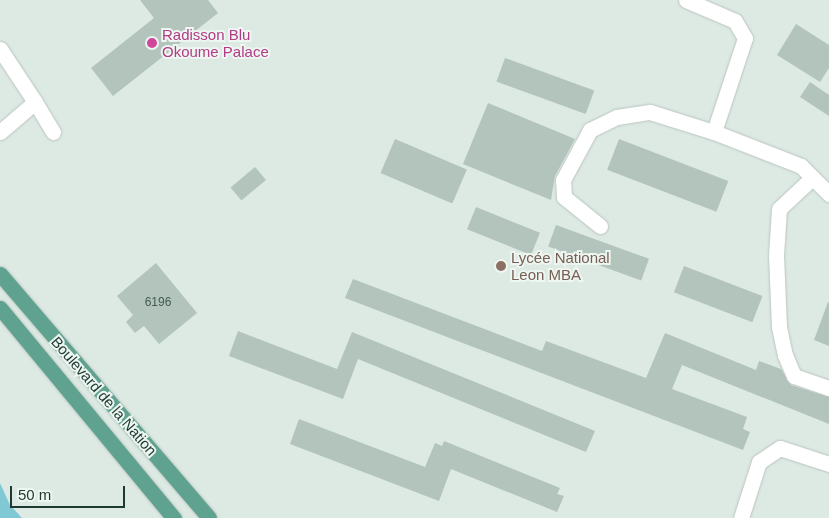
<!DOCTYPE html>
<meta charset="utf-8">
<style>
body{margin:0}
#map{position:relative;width:829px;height:518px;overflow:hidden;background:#dceae3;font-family:Helvetica,sans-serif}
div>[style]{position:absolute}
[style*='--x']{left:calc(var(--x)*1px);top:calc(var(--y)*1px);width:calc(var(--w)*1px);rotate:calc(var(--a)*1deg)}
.water>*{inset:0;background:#80c8d3}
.building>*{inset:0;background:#b2c4bc;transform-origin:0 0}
.roads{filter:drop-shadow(0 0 1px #bcc4c1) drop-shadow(0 0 1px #bcc4c1)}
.minor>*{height:15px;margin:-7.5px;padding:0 7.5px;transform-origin:7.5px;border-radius:7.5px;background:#fff}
.major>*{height:15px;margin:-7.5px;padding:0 7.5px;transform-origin:7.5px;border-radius:7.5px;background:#5ea28f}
.dots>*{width:14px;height:14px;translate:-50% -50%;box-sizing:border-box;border:2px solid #edf6f1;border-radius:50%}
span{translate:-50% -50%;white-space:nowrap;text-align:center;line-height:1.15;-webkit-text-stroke:4px #edf6f1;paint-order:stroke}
.number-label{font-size:12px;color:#435c54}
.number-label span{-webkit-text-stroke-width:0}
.hotel-label{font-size:15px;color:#b23c85}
.left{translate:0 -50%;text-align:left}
.education-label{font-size:15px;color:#785e54}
.street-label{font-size:15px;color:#1e3931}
.scale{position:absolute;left:10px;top:486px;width:115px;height:22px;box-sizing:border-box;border:2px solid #1e3931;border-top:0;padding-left:6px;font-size:15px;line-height:18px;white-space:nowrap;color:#1e3931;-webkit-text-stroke:4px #edf6f1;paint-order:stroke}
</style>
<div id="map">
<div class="water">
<i style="clip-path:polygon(0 483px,10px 505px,22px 518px,0 518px)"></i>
</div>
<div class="building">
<i style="clip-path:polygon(140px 0,208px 0,218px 13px,113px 96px,91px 68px,154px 18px)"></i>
<i style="clip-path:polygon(796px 24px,829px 45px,829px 68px,820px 82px,777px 55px)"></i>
<i style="left:505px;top:58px;width:95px;height:25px;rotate:20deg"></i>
<i style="clip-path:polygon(810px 82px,829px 95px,829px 116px,800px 97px)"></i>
<i style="clip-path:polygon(488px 103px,575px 139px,555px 176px,551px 200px,463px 164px)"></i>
<i style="left:395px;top:139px;width:78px;height:37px;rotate:23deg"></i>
<i style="left:619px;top:139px;width:117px;height:33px;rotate:21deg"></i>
<i style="left:255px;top:167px;width:17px;height:32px;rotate:50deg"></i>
<i style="left:476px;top:207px;width:69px;height:24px;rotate:22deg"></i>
<i style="left:556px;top:225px;width:99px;height:23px;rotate:20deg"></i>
<i style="clip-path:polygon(156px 263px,197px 313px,159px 344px,144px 326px,135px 333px,126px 322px,133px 315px,117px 296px)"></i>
<i style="left:684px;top:266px;width:84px;height:28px;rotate:21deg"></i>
<i style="clip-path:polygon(353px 279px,542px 351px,546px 341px,646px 378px,665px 333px,756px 370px,759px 361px,781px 369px,791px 385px,829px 397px,829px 424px,682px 365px,672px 389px,747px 417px,743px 429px,750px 432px,743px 450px,345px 298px)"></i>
<i style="clip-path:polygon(828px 302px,829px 303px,829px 346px,814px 340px)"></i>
<i style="clip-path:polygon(238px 331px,337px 369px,352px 332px,595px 431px,586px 452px,358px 359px,343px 399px,229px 356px)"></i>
<i style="clip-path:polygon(299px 419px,425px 467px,435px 443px,442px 446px,444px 441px,560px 488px,557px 494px,564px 496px,557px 512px,451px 469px,439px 501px,290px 444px)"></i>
</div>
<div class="roads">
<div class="minor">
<i style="--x:686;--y:0;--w:53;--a:23.2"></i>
<i style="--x:735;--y:21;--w:20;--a:60"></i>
<i style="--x:745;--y:38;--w:99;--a:108.3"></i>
<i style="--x:0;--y:49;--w:64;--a:56.6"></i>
<i style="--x:35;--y:102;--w:46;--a:139.4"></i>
<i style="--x:35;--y:102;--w:35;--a:59"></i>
<i style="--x:812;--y:178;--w:45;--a:136.8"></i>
<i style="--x:779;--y:209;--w:46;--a:93.7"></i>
<i style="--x:776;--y:255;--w:72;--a:87.6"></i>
<i style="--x:779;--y:327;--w:29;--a:78"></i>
<i style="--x:785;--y:355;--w:23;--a:67"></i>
<i style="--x:794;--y:376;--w:37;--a:19"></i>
<i style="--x:600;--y:226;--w:46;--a:-141.1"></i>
<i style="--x:564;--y:197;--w:17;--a:-93"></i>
<i style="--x:563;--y:180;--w:57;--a:-61.6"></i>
<i style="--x:590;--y:130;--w:30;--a:-26"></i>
<i style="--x:617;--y:117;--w:33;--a:-9"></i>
<i style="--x:650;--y:112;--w:67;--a:17.4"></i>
<i style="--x:714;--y:132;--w:93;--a:21.3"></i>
<i style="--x:801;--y:166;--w:40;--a:45"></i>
<i style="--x:741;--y:518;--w:59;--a:-72.2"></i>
<i style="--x:759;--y:462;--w:25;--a:-34"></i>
<i style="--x:780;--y:448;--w:52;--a:18.1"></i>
</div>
<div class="major">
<i style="--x:0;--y:274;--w:321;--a:49.4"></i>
<i style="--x:0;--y:308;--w:273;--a:50.4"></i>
</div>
</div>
<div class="dots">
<i style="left:152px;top:43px;background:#d1479c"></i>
<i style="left:501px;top:266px;background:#8d6e63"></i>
</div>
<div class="number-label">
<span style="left:158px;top:303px">6196</span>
</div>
<div class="hotel-label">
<span class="left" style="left:162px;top:43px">Radisson Blu<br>Okoume Palace</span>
</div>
<div class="education-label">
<span class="left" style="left:511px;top:266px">Lycée National<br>Leon MBA</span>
</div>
<div class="street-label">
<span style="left:104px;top:396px;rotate:49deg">Boulevard de la Nation</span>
</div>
<div class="scale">50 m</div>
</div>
